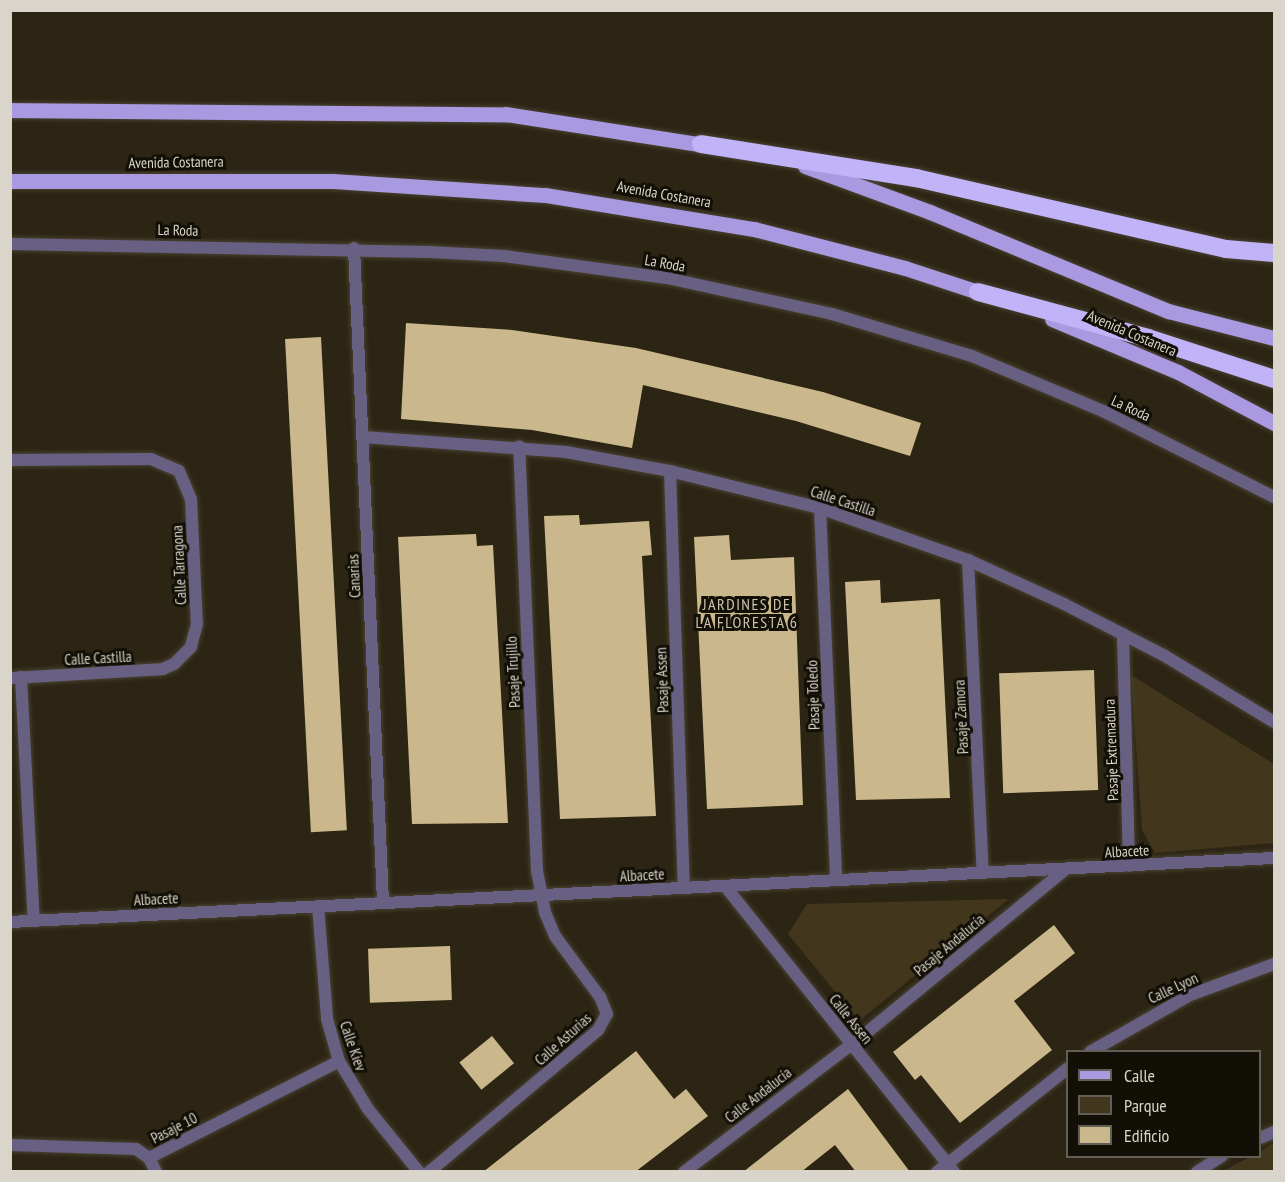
<!DOCTYPE html>
<meta charset="utf-8">
<style>
body{margin:0}
#map{position:relative;width:1285px;height:1182px;overflow:hidden;background:#2d2514;font-family:"PT Sans Narrow",sans-serif}
div>[style]{position:absolute}
[style*='--x']{left:calc(var(--x)*1px);top:calc(var(--y)*1px);width:calc(var(--w)*1px);rotate:calc(var(--a)*1deg)}
.green>*{inset:0;background:#42371c}
.building>*{inset:0;background:#cab88c;transform-origin:0 0}
.roads{filter:drop-shadow(0 0 2px #494131) drop-shadow(0 0 2px #494131)}
.minor>*{height:12px;margin:-6px;padding:0 6px;transform-origin:6px;border-radius:6px;background:#676083}
.primary>*{height:15px;margin:-7.5px;padding:0 7.5px;transform-origin:7.5px;border-radius:7.5px;background:#a899e1}
.motorway>*{height:18px;margin:-9px;padding:0 9px;transform-origin:9px;border-radius:9px;background:#c1b3f8}
span{translate:-50% -50%;white-space:nowrap;text-align:center;line-height:1.15;-webkit-text-stroke:6px #120f07;paint-order:stroke}
.street-label{font-size:15px;color:#d9d5ca}
.neighbourhood-label{font-size:16px;color:#cec5af;letter-spacing:1.5px}
.frame{position:absolute;inset:0;border:12px solid #d9d5ca;pointer-events:none}
.legend{position:absolute;left:1066px;top:1050px;width:195px;height:108px;box-sizing:border-box;background:#120f07;border:2px solid #625e55;margin:0;padding:8px 10px;list-style:none;font-size:18px;color:#d9d5ca}
.legend li{display:flex;align-items:center;gap:12px;height:30px}
.legend b{width:30px;border:2px solid #625e55}
</style>
<div id="map">
<div class="green">
<i style="clip-path:polygon(1131px 675px,1274px 764px,1274px 843px,1155px 853px,1142px 830px)"></i>
<i style="clip-path:polygon(1009px 899px,859px 1021px,788px 934px,807px 904px)"></i>
<i style="clip-path:polygon(1274px 1143px,1274px 1171px,1223px 1171px,1250px 1157px,1260px 1156px,1260px 1151px)"></i>
</div>
<div class="building">
<i style="clip-path:polygon(406px 323px,512px 330px,636px 348px,823px 392px,921px 423px,910px 456px,796px 421px,643px 385px,632px 448px,532px 430px,401px 419px)"></i>
<i style="left:321px;top:337px;width:494px;height:36px;rotate:87deg"></i>
<i style="clip-path:polygon(579px 515px,580px 525px,649px 521px,652px 555px,642px 556px,656px 816px,560px 819px,544px 516px)"></i>
<i style="clip-path:polygon(476px 534px,477px 546px,493px 545px,508px 823px,412px 824px,398px 537px)"></i>
<i style="clip-path:polygon(729px 535px,731px 560px,794px 557px,803px 805px,707px 809px,694px 537px)"></i>
<i style="clip-path:polygon(880px 580px,881px 603px,940px 599px,950px 798px,856px 800px,845px 582px)"></i>
<i style="left:1094px;top:670px;width:120px;height:95px;rotate:88deg"></i>
<i style="clip-path:polygon(1054px 925px,1075px 953px,1014px 1001px,1052px 1050px,960px 1123px,921px 1075px,915px 1080px,893px 1052px)"></i>
<i style="left:450px;top:946px;width:54px;height:82px;rotate:88deg"></i>
<i style="left:492px;top:1036px;width:35px;height:42px;rotate:51deg"></i>
<i style="clip-path:polygon(636px 1051px,674px 1099px,686px 1089px,708px 1116px,635px 1172px,483px 1172px)"></i>
<i style="clip-path:polygon(848px 1089px,910px 1172px,856px 1172px,835px 1145px,801px 1172px,743px 1172px)"></i>
</div>
<div class="roads">
<div class="minor">
<i style="--x:10;--y:244;--w:420;--a:1.1"></i>
<i style="--x:430;--y:252;--w:74;--a:3.1"></i>
<i style="--x:504;--y:256;--w:164;--a:7.7"></i>
<i style="--x:667;--y:278;--w:169;--a:12.3"></i>
<i style="--x:832;--y:314;--w:146;--a:16.7"></i>
<i style="--x:972;--y:356;--w:144;--a:22.8"></i>
<i style="--x:1105;--y:412;--w:189;--a:26.7"></i>
<i style="--x:354;--y:248;--w:656;--a:87.46"></i>
<i style="--x:363;--y:437;--w:204;--a:4.2"></i>
<i style="--x:566;--y:452;--w:106;--a:10.4"></i>
<i style="--x:670;--y:471;--w:154;--a:13.9"></i>
<i style="--x:820;--y:508;--w:157;--a:19.4"></i>
<i style="--x:968;--y:560;--w:106;--a:24.6"></i>
<i style="--x:1064;--y:604;--w:114;--a:27.2"></i>
<i style="--x:1165;--y:656;--w:127;--a:31.2"></i>
<i style="--x:10;--y:460;--w:141;--a:-0.4"></i>
<i style="--x:151;--y:459;--w:30;--a:23"></i>
<i style="--x:179;--y:471;--w:30;--a:67"></i>
<i style="--x:191;--y:499;--w:125;--a:87.3"></i>
<i style="--x:197;--y:624;--w:24;--a:105"></i>
<i style="--x:191;--y:647;--w:24;--a:135"></i>
<i style="--x:174;--y:664;--w:12;--a:156"></i>
<i style="--x:163;--y:669;--w:153;--a:176.6"></i>
<i style="--x:670;--y:471;--w:417;--a:88.1"></i>
<i style="--x:820;--y:508;--w:372;--a:87.5"></i>
<i style="--x:968;--y:560;--w:313;--a:87.3"></i>
<i style="--x:1123;--y:634;--w:232;--a:88.5"></i>
<i style="--x:21;--y:677;--w:244;--a:87"></i>
<i style="--x:725;--y:886;--w:366;--a:51.3"></i>
<i style="--x:318;--y:906;--w:113;--a:85.4"></i>
<i style="--x:327;--y:1019;--w:44;--a:74.1"></i>
<i style="--x:339;--y:1061;--w:56;--a:58.9"></i>
<i style="--x:368;--y:1109;--w:81;--a:51"></i>
<i style="--x:10;--y:922;--w:1266;--a:-2.9"></i>
<i style="--x:1090;--y:1052;--w:115;--a:-29.7"></i>
<i style="--x:1190;--y:995;--w:90;--a:-20.3"></i>
<i style="--x:1260;--y:1138;--w:15;--a:-23"></i>
<i style="--x:10;--y:1145;--w:126;--a:1.8"></i>
<i style="--x:136;--y:1149;--w:16;--a:35"></i>
<i style="--x:149;--y:1158;--w:16;--a:63"></i>
<i style="--x:149;--y:1158;--w:213;--a:-27"></i>
<i style="--x:429;--y:1172;--w:221;--a:-40"></i>
<i style="--x:598;--y:1030;--w:18;--a:-61"></i>
<i style="--x:607;--y:1014;--w:18;--a:-112"></i>
<i style="--x:600;--y:997;--w:76;--a:-126.4"></i>
<i style="--x:555;--y:936;--w:26;--a:-113"></i>
<i style="--x:545;--y:912;--w:42;--a:-101"></i>
<i style="--x:537;--y:871;--w:425;--a:-92.4"></i>
<i style="--x:684;--y:1172;--w:228;--a:-37.3"></i>
<i style="--x:865;--y:1034;--w:260;--a:-39.4"></i>
<i style="--x:937;--y:1172;--w:167;--a:-38.4"></i>
<i style="--x:1197;--y:1172;--w:30;--a:-33"></i>
</div>
<div class="primary">
<i style="--x:10;--y:110;--w:496;--a:0.5"></i>
<i style="--x:506;--y:114;--w:207;--a:8.9"></i>
<i style="--x:805;--y:166;--w:133;--a:20.2"></i>
<i style="--x:930;--y:212;--w:258;--a:22.6"></i>
<i style="--x:1168;--y:311;--w:109;--a:14.3"></i>
<i style="--x:10;--y:181;--w:323;--a:0"></i>
<i style="--x:333;--y:181;--w:213;--a:3.8"></i>
<i style="--x:546;--y:195;--w:211;--a:9.3"></i>
<i style="--x:754;--y:229;--w:156;--a:14.5"></i>
<i style="--x:905;--y:268;--w:86;--a:18.2"></i>
<i style="--x:1052;--y:319;--w:137;--a:22.8"></i>
<i style="--x:1178;--y:372;--w:109;--a:28"></i>
</div>
<div class="motorway">
<i style="--x:701;--y:144;--w:218;--a:9"></i>
<i style="--x:916;--y:178;--w:318;--a:12.9"></i>
<i style="--x:1226;--y:249;--w:48;--a:4.8"></i>
<i style="--x:978;--y:292;--w:176;--a:15.1"></i>
<i style="--x:1148;--y:338;--w:133;--a:18"></i>
</div>
</div>
<div class="street-label">
<span style="left:176px;top:162px;rotate:-1deg">Avenida Costanera</span>
<span style="left:664px;top:194px;rotate:10deg">Avenida Costanera</span>
<span style="left:178px;top:230px;rotate:1deg">La Roda</span>
<span style="left:665px;top:263px;rotate:10deg">La Roda</span>
<span style="left:1132px;top:333px;rotate:23deg">Avenida Costanera</span>
<span style="left:1131px;top:408px;rotate:25deg">La Roda</span>
<span style="left:843px;top:501px;rotate:18deg">Calle Castilla</span>
<span style="left:179px;top:565px;rotate:-93deg">Calle Tarragona</span>
<span style="left:354px;top:576px;rotate:-93deg">Canarias</span>
<span style="left:98px;top:658px;rotate:-3deg">Calle Castilla</span>
<span style="left:513px;top:672px;rotate:-93deg">Pasaje Trujillo</span>
<span style="left:662px;top:680px;rotate:-92deg">Pasaje Assen</span>
<span style="left:813px;top:695px;rotate:-92deg">Pasaje Toledo</span>
<span style="left:961px;top:717px;rotate:-93deg">Pasaje Zamora</span>
<span style="left:1111px;top:750px;rotate:-92deg">Pasaje Extremadura</span>
<span style="left:1127px;top:851px;rotate:-3deg">Albacete</span>
<span style="left:642px;top:875px;rotate:-3deg">Albacete</span>
<span style="left:156px;top:899px;rotate:-3deg">Albacete</span>
<span style="left:949px;top:945px;rotate:-40deg">Pasaje Andalucía</span>
<span style="left:1173px;top:988px;rotate:-25deg">Calle Lyon</span>
<span style="left:851px;top:1019px;rotate:51deg">Calle Assen</span>
<span style="left:563px;top:1039px;rotate:-42deg">Calle Asturias</span>
<span style="left:353px;top:1046px;rotate:71deg">Calle Kiev</span>
<span style="left:758px;top:1095px;rotate:-38deg">Calle Andalucía</span>
<span style="left:174px;top:1128px;rotate:-27deg">Pasaje 10</span>
</div>
<div class="neighbourhood-label">
<span style="left:747px;top:613px">JARDINES DE<br>LA FLORESTA 6</span>
</div>
<div class="frame"></div>
<ul class="legend">
<li><b style="height:8px;background:#a899e1"></b>Calle</li>
<li><b style="height:16px;background:#42371c"></b>Parque</li>
<li><b style="height:16px;background:#cab88c"></b>Edificio</li>
</ul>
</div>
